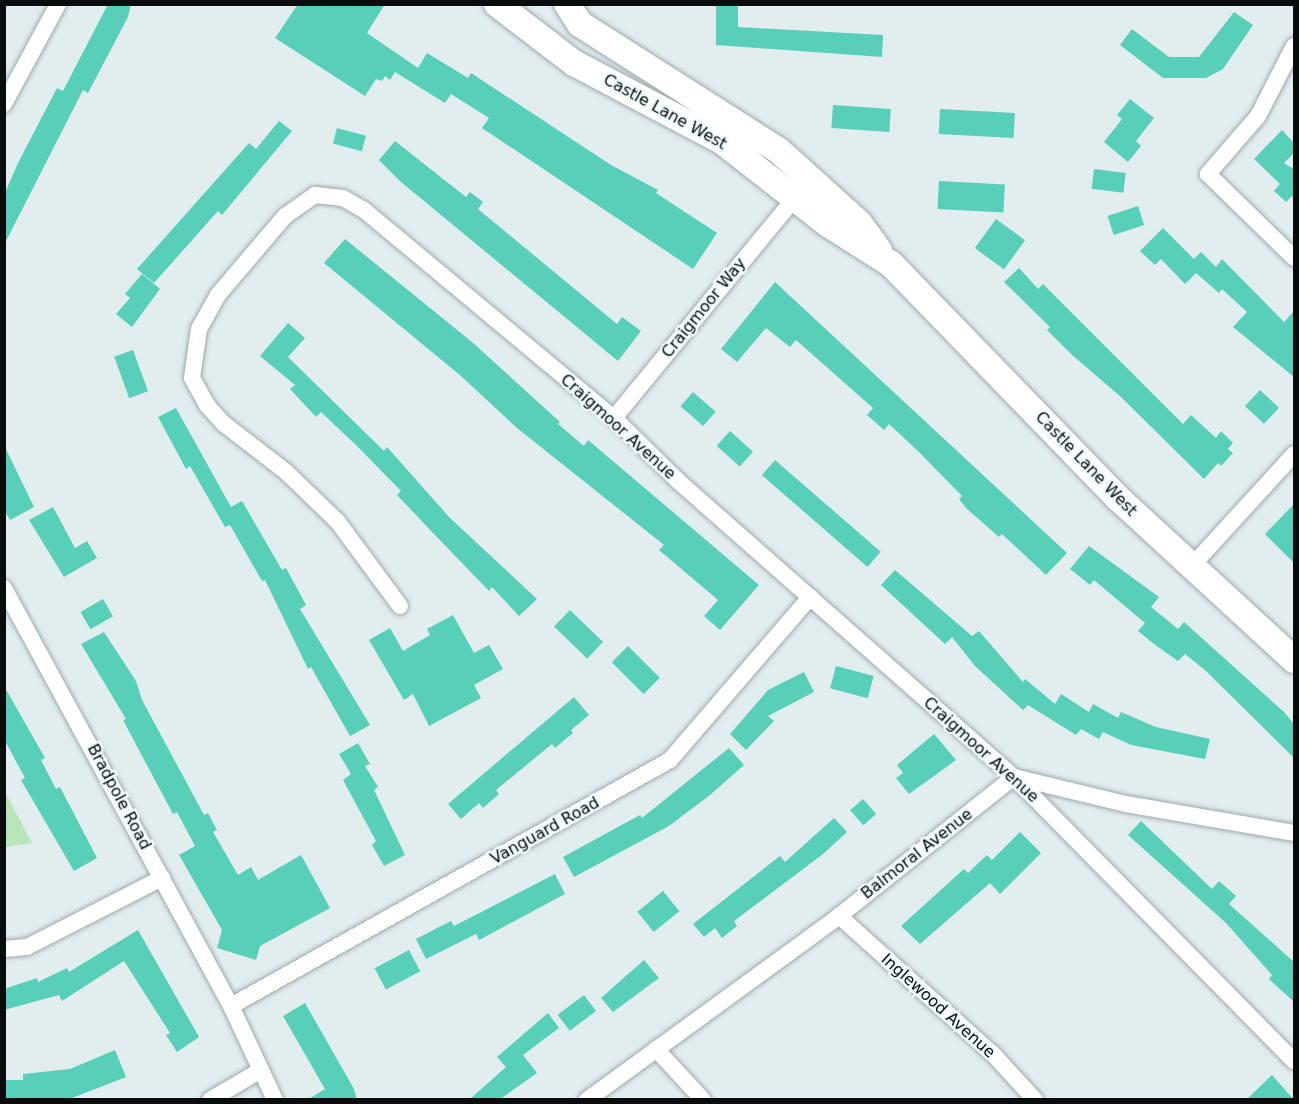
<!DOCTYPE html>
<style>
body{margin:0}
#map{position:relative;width:1299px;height:1104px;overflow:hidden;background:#e2edf0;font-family:"DejaVu Sans",sans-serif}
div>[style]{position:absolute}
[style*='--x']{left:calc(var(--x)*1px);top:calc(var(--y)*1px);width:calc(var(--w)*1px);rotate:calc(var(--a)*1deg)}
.green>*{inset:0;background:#b8e5ba}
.building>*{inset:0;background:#57cfb9;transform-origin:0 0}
.roads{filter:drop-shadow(0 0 2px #9fa9ac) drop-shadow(0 0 2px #9fa9ac)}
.street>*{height:16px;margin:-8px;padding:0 8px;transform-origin:8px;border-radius:8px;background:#fff}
.primary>*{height:26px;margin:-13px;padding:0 13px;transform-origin:13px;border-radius:13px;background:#fff}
span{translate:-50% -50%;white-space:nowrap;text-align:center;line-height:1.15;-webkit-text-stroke:5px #effafd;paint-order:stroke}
.street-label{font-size:16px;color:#090c0d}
.frame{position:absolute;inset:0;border:6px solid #090c0d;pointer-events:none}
</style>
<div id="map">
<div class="green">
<i style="clip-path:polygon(5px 792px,32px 843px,5px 847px)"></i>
</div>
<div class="building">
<i style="clip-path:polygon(108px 4px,131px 4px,128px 17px,88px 93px,83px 90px,4px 245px,4px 195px,18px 163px,57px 88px,63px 91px)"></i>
<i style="clip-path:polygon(298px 4px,385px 4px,367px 33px,418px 68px,427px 53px,468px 78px,471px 73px,611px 165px,658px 190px,656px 193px,717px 233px,693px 269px,482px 128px,489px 118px,451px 94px,445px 103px,395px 72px,390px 80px,385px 76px,382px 81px,376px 79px,365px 96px,275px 38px)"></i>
<i style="clip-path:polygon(716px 4px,738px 4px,738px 27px,883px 35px,882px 57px,716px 45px)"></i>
<i style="clip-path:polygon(1234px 12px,1253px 25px,1223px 69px,1206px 78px,1163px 78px,1120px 45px,1132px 29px,1169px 57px,1199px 57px)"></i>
<i style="clip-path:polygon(1130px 99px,1154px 118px,1136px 141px,1141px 146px,1128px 162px,1104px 142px,1122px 119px,1117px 115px)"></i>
<i style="left:833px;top:105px;width:58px;height:23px;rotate:4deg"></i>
<i style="left:940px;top:109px;width:75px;height:25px;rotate:3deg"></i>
<i style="clip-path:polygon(279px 121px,292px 131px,222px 215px,218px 211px,154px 283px,137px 269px,249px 143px,256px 149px)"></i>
<i style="left:337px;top:128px;width:30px;height:16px;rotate:15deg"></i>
<i style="clip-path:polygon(1282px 130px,1294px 143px,1294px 153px,1284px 163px,1294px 169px,1294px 198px,1292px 196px,1286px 202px,1274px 191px,1280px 184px,1254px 159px)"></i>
<i style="clip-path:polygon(395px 141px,466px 197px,470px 192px,483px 202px,478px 209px,617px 324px,622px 317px,641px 331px,618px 361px,401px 182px,379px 160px)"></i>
<i style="left:1094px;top:169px;width:32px;height:20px;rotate:7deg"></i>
<i style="left:939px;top:181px;width:66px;height:28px;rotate:3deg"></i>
<i style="left:1138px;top:206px;width:20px;height:32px;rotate:72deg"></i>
<i style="left:996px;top:219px;width:36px;height:36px;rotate:36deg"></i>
<i style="clip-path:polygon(1163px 228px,1194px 259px,1201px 252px,1216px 267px,1222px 259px,1284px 322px,1294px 311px,1294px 377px,1233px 327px,1247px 312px,1222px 289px,1219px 293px,1196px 273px,1185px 284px,1161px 259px,1155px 265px,1140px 251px)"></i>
<i style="clip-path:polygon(345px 239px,472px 342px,560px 422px,558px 424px,584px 446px,588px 440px,759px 585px,720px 630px,704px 616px,718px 600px,659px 550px,664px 545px,517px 428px,461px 376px,324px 263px)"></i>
<i style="clip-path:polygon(1019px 268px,1038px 289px,1043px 284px,1183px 424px,1191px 415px,1216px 438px,1221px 431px,1233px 443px,1228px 449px,1233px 453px,1221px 466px,1218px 463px,1204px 479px,1121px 397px,1071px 354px,1047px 330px,1050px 327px,1004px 282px)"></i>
<i style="clip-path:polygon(142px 274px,160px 289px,132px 327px,116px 314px,130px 298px,125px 294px)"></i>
<i style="clip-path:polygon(775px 282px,1067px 553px,1046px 575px,1002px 534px,999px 537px,966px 508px,959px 499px,962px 496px,919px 452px,889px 424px,884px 430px,867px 415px,873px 408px,796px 340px,790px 347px,766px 328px,737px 362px,721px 349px)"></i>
<i style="clip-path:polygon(288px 323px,305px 338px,288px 357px,384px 451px,387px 447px,450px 518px,537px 599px,519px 616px,492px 587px,489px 591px,434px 534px,397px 495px,401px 491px,358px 447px,321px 412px,316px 417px,290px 389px,295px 385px,260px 356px)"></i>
<i style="left:133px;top:350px;width:44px;height:20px;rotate:70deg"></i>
<i style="left:1260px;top:390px;width:26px;height:22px;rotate:43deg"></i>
<i style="left:693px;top:392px;width:30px;height:19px;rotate:41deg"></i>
<i style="clip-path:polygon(176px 408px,231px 507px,242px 501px,282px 570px,286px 568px,306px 605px,300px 609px,370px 725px,350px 736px,311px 667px,308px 669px,265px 580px,262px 581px,230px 525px,225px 527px,190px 466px,186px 469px,158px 417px)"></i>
<i style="left:730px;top:431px;width:31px;height:20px;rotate:42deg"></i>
<i style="clip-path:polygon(4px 445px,34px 507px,10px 520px,4px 510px)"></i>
<i style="left:775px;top:460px;width:140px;height:20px;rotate:41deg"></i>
<i style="clip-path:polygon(1294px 504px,1294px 563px,1265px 534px)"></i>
<i style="clip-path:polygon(53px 507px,75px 548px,87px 541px,97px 558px,64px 577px,29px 520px)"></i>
<i style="clip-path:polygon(1089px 546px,1159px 597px,1151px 607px,1178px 629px,1184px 622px,1284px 712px,1294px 724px,1294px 758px,1206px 671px,1185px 654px,1178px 661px,1154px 644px,1138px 631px,1145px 623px,1094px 580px,1090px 585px,1070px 569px)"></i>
<i style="clip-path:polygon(895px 570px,972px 636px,979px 631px,1023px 682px,1025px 679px,1055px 704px,1061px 694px,1089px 712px,1093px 704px,1118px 718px,1121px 712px,1156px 727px,1210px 739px,1205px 759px,1131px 745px,1103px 732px,1099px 739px,1081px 729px,1076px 735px,1028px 705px,1023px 710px,975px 666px,952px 637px,945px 644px,881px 585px)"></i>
<i style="left:103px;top:599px;width:20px;height:26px;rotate:60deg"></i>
<i style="left:570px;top:610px;width:46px;height:23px;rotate:44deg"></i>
<i style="clip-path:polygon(453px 615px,474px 653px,489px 645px,503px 669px,474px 685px,481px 698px,429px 726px,413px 694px,404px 700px,369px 640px,390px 628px,403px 651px,430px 635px,427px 629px)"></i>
<i style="clip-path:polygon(104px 632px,136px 681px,142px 700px,204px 815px,208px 813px,217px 830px,213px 832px,238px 875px,251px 867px,258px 880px,301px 855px,330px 908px,260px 946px,256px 960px,217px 948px,222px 930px,179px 855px,195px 846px,177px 812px,173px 814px,123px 720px,126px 719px,81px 644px)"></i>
<i style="left:628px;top:646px;width:45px;height:23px;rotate:45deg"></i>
<i style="left:836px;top:666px;width:39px;height:23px;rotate:15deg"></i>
<i style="clip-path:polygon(804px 672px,814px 692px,768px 716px,774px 721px,746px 750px,730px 734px,768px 690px)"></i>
<i style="clip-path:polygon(4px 686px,45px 758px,41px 760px,56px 789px,60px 787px,97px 858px,74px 871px,21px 780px,25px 778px,4px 739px)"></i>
<i style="clip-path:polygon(574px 697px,589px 715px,571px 730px,573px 733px,555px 748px,552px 744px,496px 790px,499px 794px,483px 808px,479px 803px,461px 819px,448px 804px)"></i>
<i style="clip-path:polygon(934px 734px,956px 760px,909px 794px,896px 778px,903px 773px,897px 765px)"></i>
<i style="clip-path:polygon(358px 743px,370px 764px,365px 766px,378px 787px,374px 790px,405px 855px,384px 866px,372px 845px,376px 841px,343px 780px,351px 774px,339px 754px)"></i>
<i style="clip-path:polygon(729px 748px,744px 765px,710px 795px,669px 826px,574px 877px,563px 857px,640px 815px,642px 818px)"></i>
<i style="left:863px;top:799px;width:20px;height:17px;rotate:49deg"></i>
<i style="clip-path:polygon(834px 818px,847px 832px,823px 854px,734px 921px,737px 926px,722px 938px,715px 928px,704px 937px,693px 924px,780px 856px,785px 862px)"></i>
<i style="clip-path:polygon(1141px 821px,1212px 889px,1219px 881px,1236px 896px,1229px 904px,1294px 962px,1294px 1002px,1269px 979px,1272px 975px,1226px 923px,1128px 835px)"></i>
<i style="clip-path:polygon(1020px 832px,1041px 853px,1000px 894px,990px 883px,920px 944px,901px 926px,964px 869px,968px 873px,987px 855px,992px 860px)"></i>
<i style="clip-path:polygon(555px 874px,565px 894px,479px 940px,476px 934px,426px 959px,416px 939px,451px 921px,454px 926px)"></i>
<i style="left:663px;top:891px;width:26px;height:33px;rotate:51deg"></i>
<i style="clip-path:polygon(138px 930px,199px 1037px,177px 1052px,166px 1035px,170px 1033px,124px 961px,62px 1001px,59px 995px,4px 1010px,4px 989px,37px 978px,38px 982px,67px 968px,69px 972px)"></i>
<i style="left:409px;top:950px;width:24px;height:39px;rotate:62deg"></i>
<i style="clip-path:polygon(644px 960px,659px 978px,613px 1012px,601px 998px)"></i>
<i style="left:584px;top:995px;width:20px;height:33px;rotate:53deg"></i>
<i style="clip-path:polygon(305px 1003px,354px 1089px,357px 1100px,307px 1100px,325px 1089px,283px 1016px)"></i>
<i style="clip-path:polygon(548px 1013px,559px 1028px,523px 1055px,537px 1073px,499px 1100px,469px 1100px,506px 1067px,497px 1057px)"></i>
<i style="clip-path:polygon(115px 1050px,126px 1077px,67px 1100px,4px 1100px,4px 1080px,23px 1080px,23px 1074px,70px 1069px)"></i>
<i style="clip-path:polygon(1272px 1075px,1294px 1100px,1246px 1100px)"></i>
</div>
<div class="roads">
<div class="street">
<i style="--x:1294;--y:46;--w:79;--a:117.2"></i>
<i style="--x:1258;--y:116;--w:77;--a:130.8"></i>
<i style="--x:1208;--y:174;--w:120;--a:44.3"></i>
<i style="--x:4;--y:104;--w:114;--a:-61.6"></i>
<i style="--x:614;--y:418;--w:285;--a:-50.6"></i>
<i style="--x:1190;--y:568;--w:154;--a:-47.6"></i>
<i style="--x:4;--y:588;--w:476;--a:61.5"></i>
<i style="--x:231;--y:1006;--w:104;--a:64.9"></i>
<i style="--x:400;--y:606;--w:106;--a:-126.5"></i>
<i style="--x:337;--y:521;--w:72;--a:-136.1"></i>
<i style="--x:285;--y:471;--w:78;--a:-142.3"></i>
<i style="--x:223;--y:423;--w:24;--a:-132"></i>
<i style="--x:207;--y:405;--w:31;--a:-119"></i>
<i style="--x:192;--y:378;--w:49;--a:-81.9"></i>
<i style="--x:199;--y:329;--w:38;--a:-61"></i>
<i style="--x:217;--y:296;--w:105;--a:-49.6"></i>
<i style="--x:285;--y:216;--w:37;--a:-35"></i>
<i style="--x:315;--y:195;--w:28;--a:6"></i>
<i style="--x:343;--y:198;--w:24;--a:30"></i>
<i style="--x:364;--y:210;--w:325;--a:39.8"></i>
<i style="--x:614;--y:418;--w:88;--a:44.5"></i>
<i style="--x:677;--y:480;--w:449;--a:41.4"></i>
<i style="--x:1014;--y:777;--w:399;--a:45.4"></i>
<i style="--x:839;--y:916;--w:207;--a:41.9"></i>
<i style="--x:993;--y:1054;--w:62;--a:47.6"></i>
<i style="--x:4;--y:949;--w:23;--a:-5"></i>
<i style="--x:27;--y:947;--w:152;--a:-27.1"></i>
<i style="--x:231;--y:1006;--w:503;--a:-29.26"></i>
<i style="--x:670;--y:760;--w:215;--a:-49.3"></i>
<i style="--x:656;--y:1049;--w:69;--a:47.3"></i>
<i style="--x:210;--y:1100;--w:59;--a:-30.5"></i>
<i style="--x:587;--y:1100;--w:312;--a:-36.1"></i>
<i style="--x:839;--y:916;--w:223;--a:-38.5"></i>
<i style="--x:1014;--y:777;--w:115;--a:13.6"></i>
<i style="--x:1126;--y:804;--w:170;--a:9.8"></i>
</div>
<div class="primary">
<i style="--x:497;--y:4;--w:97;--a:37.5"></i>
<i style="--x:574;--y:63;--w:169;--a:27.9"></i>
<i style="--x:723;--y:142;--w:133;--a:38"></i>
<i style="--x:828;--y:224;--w:75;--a:32.4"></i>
<i style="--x:891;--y:264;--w:327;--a:45.9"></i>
<i style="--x:1119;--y:499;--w:238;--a:42.6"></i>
<i style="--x:567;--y:4;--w:24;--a:57"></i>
<i style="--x:580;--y:24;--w:235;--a:32.5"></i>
<i style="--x:778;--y:150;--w:109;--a:42"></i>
<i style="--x:859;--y:223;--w:34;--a:54"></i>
</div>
</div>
<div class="street-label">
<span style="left:665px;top:112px;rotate:29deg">Castle Lane West</span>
<span style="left:704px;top:308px;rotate:-51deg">Craigmoor Way</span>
<span style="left:618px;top:427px;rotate:42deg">Craigmoor Avenue</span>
<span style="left:1086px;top:464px;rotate:46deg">Castle Lane West</span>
<span style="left:981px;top:750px;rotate:42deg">Craigmoor Avenue</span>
<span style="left:119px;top:797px;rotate:62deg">Bradpole Road</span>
<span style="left:545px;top:831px;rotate:-29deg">Vanguard Road</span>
<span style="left:917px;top:854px;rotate:-38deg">Balmoral Avenue</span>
<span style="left:938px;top:1006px;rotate:42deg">Inglewood Avenue</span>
</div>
<div class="frame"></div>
</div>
